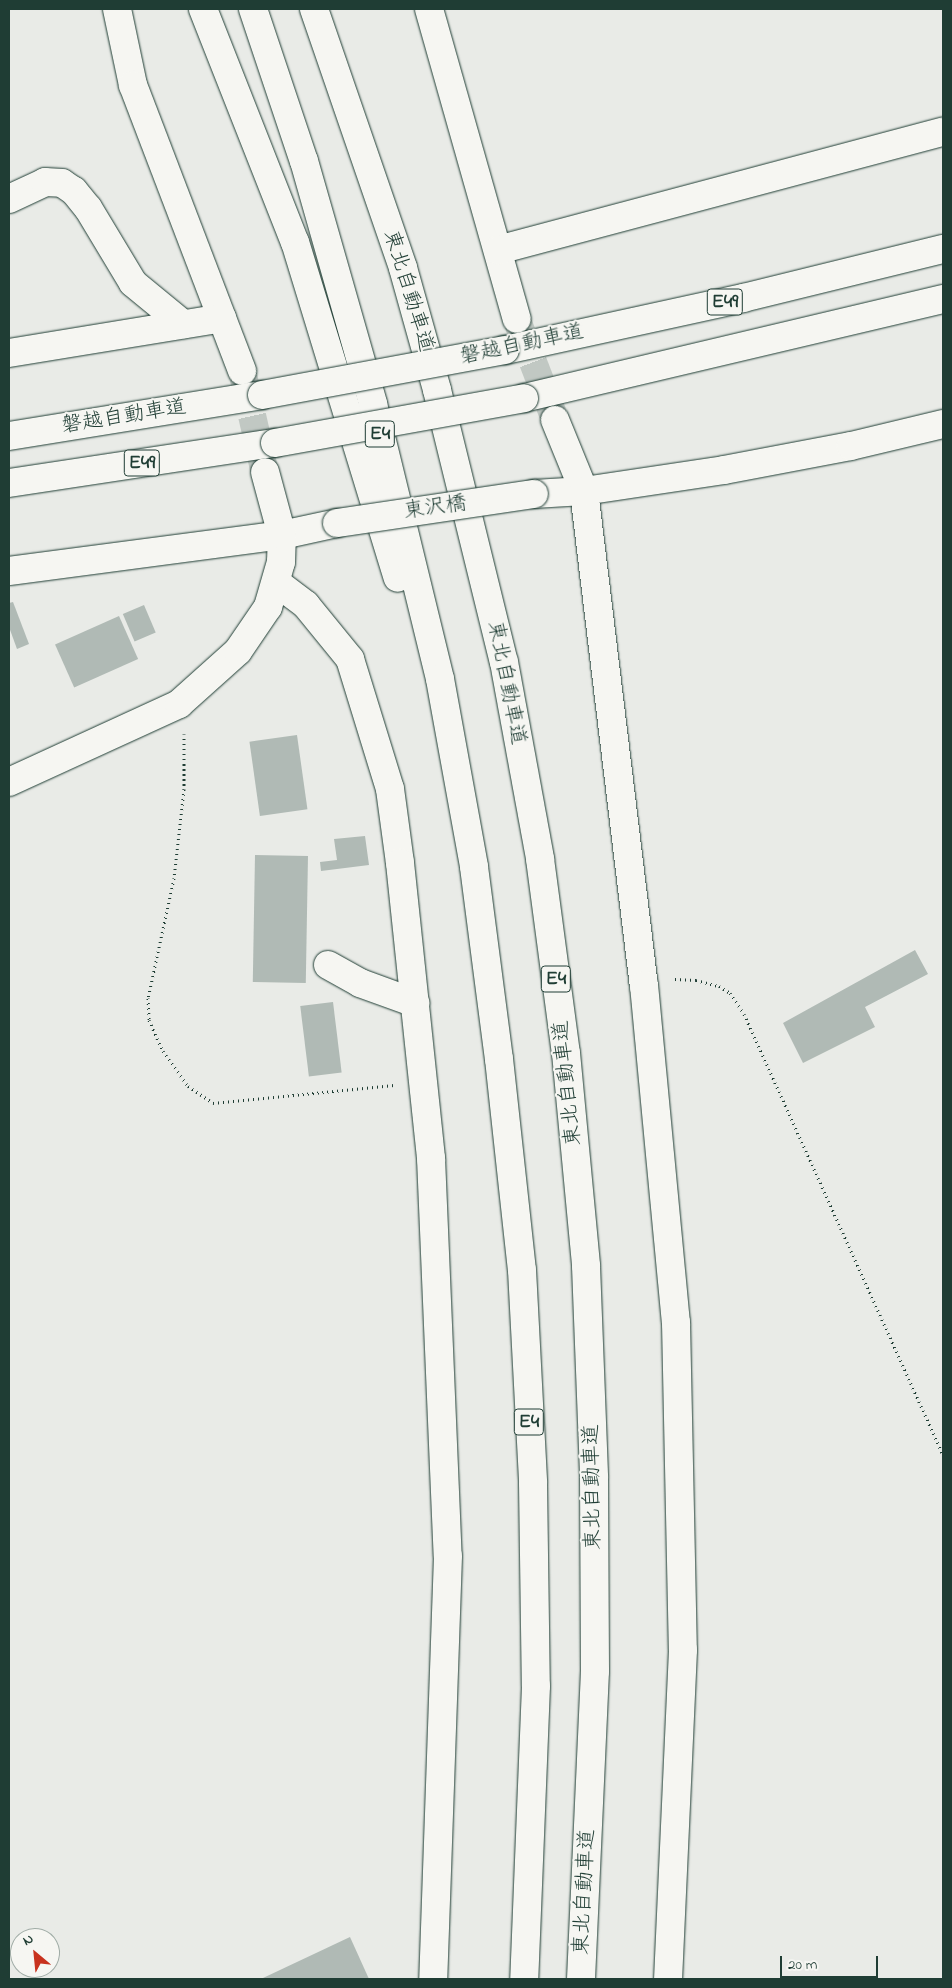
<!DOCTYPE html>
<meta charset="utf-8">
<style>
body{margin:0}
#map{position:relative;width:952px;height:1988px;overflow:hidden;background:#e9ebe7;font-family:"Indie Flower","Klee One",sans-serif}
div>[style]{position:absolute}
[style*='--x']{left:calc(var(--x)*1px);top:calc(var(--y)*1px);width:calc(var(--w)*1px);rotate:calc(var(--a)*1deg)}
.building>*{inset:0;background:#b0bab5;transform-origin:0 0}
.minor-tunnel>*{height:28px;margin-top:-14px;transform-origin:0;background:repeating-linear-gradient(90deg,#c1c8c3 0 28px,transparent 0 42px)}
.path>*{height:3px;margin-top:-1.5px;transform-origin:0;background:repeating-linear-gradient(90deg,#1f3d34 0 1px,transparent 0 5px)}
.roads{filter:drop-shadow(0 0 1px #1f3d34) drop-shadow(0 0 1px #1f3d34)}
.minor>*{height:28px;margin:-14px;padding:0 14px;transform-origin:14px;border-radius:14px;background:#f6f6f2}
.highway>*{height:28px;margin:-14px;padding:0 14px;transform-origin:14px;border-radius:14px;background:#f6f6f2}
.bridges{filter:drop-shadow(0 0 1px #1f3d34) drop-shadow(0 0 1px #1f3d34)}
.minor-bridge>*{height:28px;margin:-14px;padding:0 14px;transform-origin:14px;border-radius:14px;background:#f6f6f2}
.highway-bridge>*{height:28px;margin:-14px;padding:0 14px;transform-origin:14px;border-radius:14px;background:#f6f6f2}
span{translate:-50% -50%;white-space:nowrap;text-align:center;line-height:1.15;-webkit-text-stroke:4px #f6f6f2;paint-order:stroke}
.shield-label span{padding:1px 4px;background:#f6f6f2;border:1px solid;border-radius:4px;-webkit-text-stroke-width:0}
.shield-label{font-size:20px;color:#1f3d34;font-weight:700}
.street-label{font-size:21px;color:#1f3d34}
.frame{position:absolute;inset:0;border:10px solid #1f3d34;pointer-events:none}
.north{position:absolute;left:10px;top:1928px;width:50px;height:50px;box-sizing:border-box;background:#f6f6f2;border:1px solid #a0aca6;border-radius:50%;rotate:332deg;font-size:14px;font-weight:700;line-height:20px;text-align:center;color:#1f3d34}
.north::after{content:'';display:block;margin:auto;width:18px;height:22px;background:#c8321e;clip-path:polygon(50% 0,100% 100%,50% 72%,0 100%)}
.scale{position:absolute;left:780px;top:1956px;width:98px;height:22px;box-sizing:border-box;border:2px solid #1f3d34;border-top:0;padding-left:6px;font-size:15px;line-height:18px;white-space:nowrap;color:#1f3d34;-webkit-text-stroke:4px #f6f6f2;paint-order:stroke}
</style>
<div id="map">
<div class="building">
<i style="clip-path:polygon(13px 602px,29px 644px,17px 649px,9px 627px,9px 603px)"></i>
<i style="left:144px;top:605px;width:30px;height:23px;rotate:67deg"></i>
<i style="left:119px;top:616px;width:47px;height:70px;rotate:66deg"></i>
<i style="left:297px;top:735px;width:75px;height:48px;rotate:82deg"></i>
<i style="clip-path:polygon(365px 836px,369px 865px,321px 871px,320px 862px,337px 860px,334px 839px)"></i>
<i style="left:255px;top:855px;width:53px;height:127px;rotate:1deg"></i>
<i style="clip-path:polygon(915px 950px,928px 974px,865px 1007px,875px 1027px,803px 1063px,783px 1023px)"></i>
<i style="left:333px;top:1002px;width:71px;height:33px;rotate:83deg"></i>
<i style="clip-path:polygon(350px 1937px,369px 1979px,263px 1978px)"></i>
</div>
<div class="minor-tunnel">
<i style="--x:518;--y:323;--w:97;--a:69"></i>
<i style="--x:243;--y:375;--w:96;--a:77.4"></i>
</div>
<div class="path">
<i style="--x:184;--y:734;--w:55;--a:90"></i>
<i style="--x:184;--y:789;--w:90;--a:96.4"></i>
<i style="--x:174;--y:878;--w:123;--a:102.2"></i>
<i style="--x:148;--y:998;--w:22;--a:87"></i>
<i style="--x:149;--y:1020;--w:34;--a:66"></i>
<i style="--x:163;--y:1051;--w:43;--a:54.5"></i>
<i style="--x:188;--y:1086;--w:30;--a:34"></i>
<i style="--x:213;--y:1103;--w:182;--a:-5.7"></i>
<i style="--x:675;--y:979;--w:21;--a:3"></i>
<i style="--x:696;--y:980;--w:24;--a:15"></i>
<i style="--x:719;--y:986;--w:13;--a:32"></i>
<i style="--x:730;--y:993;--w:25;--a:56"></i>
<i style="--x:744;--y:1014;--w:484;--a:65.7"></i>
</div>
<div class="roads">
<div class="minor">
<i style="--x:117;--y:9;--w:78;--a:78.1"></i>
<i style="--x:133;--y:85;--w:306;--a:69.1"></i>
<i style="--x:429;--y:9;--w:322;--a:74.2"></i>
<i style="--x:9;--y:199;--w:40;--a:-25"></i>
<i style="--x:45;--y:182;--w:17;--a:3"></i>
<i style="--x:62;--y:183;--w:14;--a:34"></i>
<i style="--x:74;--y:191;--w:22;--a:51"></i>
<i style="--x:88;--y:208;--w:87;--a:59"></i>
<i style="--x:133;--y:283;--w:65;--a:39.4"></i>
<i style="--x:498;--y:250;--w:460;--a:-14.9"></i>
<i style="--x:9;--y:353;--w:216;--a:-9.3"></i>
<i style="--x:555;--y:420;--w:77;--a:67.8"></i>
<i style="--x:584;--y:491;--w:498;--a:83.1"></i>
<i style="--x:644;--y:985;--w:339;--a:84.6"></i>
<i style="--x:676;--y:1322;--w:328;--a:88.8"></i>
<i style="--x:683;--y:1650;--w:329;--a:92.6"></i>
<i style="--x:534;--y:494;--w:50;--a:-3.4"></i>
<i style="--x:584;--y:491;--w:142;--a:-8.5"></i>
<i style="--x:724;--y:470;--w:129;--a:-10.7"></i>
<i style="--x:851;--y:446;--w:95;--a:-13.4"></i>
<i style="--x:9;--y:571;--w:275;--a:-7.5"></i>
<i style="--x:282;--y:535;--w:56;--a:-12.3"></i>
<i style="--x:277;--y:583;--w:36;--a:37"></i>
<i style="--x:306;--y:605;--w:70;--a:50.8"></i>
<i style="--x:350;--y:659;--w:136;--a:72.9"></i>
<i style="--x:390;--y:789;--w:75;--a:82.3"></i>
<i style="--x:400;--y:863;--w:297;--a:84"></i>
<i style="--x:431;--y:1158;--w:398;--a:87.6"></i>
<i style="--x:448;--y:1556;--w:423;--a:92"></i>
<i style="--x:9;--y:782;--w:187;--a:-24.6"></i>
<i style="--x:179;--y:704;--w:79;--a:-41.9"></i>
<i style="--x:238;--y:651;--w:53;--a:-55.7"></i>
<i style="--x:268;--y:607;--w:47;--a:-73.9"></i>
<i style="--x:281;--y:562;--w:27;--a:-88"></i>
<i style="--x:282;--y:535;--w:65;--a:-105.1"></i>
<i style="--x:328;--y:965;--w:37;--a:29"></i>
<i style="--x:360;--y:983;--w:59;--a:20"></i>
</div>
<div class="highway">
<i style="--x:203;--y:9;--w:251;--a:68.5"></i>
<i style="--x:295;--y:242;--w:351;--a:73"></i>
<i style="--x:253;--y:9;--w:160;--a:71.5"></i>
<i style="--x:304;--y:161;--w:253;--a:74.1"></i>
<i style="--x:373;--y:404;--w:283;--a:76.3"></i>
<i style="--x:440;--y:679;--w:191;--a:79.7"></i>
<i style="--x:474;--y:867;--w:194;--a:82.6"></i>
<i style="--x:499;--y:1059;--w:212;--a:83.8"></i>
<i style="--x:522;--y:1270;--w:213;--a:87"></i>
<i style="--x:533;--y:1483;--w:203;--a:89.2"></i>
<i style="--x:536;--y:1686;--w:293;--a:92.3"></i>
<i style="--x:314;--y:9;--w:274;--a:71"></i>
<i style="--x:403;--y:268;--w:127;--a:74.4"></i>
<i style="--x:437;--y:390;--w:280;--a:76.2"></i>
<i style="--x:504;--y:662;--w:200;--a:79.6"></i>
<i style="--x:540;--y:859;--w:196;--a:82.4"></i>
<i style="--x:566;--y:1053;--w:214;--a:84.6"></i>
<i style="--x:586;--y:1266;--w:212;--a:87.8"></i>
<i style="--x:594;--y:1478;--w:193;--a:89.7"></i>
<i style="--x:595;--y:1671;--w:308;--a:92.6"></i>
<i style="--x:505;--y:350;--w:244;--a:-12.3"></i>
<i style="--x:743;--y:298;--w:206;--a:-13.8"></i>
<i style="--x:524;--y:398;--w:431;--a:-13.3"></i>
<i style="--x:9;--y:436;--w:256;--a:-9.2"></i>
<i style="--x:9;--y:483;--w:269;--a:-8.6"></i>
</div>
</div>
<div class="bridges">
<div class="minor-bridge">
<i style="--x:337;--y:523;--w:199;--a:-8.4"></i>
</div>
<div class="highway-bridge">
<i style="--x:262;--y:395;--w:247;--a:-10.5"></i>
<i style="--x:275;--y:443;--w:253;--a:-10.2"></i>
</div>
</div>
<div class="shield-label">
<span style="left:725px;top:302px">E49</span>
<span style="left:380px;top:434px">E4</span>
<span style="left:142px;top:463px">E49</span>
<span style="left:556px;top:979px">E4</span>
<span style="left:529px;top:1422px">E4</span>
</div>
<div class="street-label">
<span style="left:408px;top:291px;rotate:73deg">東北自動車道</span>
<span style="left:522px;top:345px;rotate:-12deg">磐越自動車道</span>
<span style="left:124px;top:417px;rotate:-9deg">磐越自動車道</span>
<span style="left:435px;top:508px;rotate:-8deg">東沢橋</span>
<span style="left:506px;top:683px;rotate:79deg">東北自動車道</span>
<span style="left:568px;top:1083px;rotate:-96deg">東北自動車道</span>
<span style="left:593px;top:1487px;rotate:-91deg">東北自動車道</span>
<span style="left:585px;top:1892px;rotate:-87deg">東北自動車道</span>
</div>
<div class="frame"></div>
<div class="north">N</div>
<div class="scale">20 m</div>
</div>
